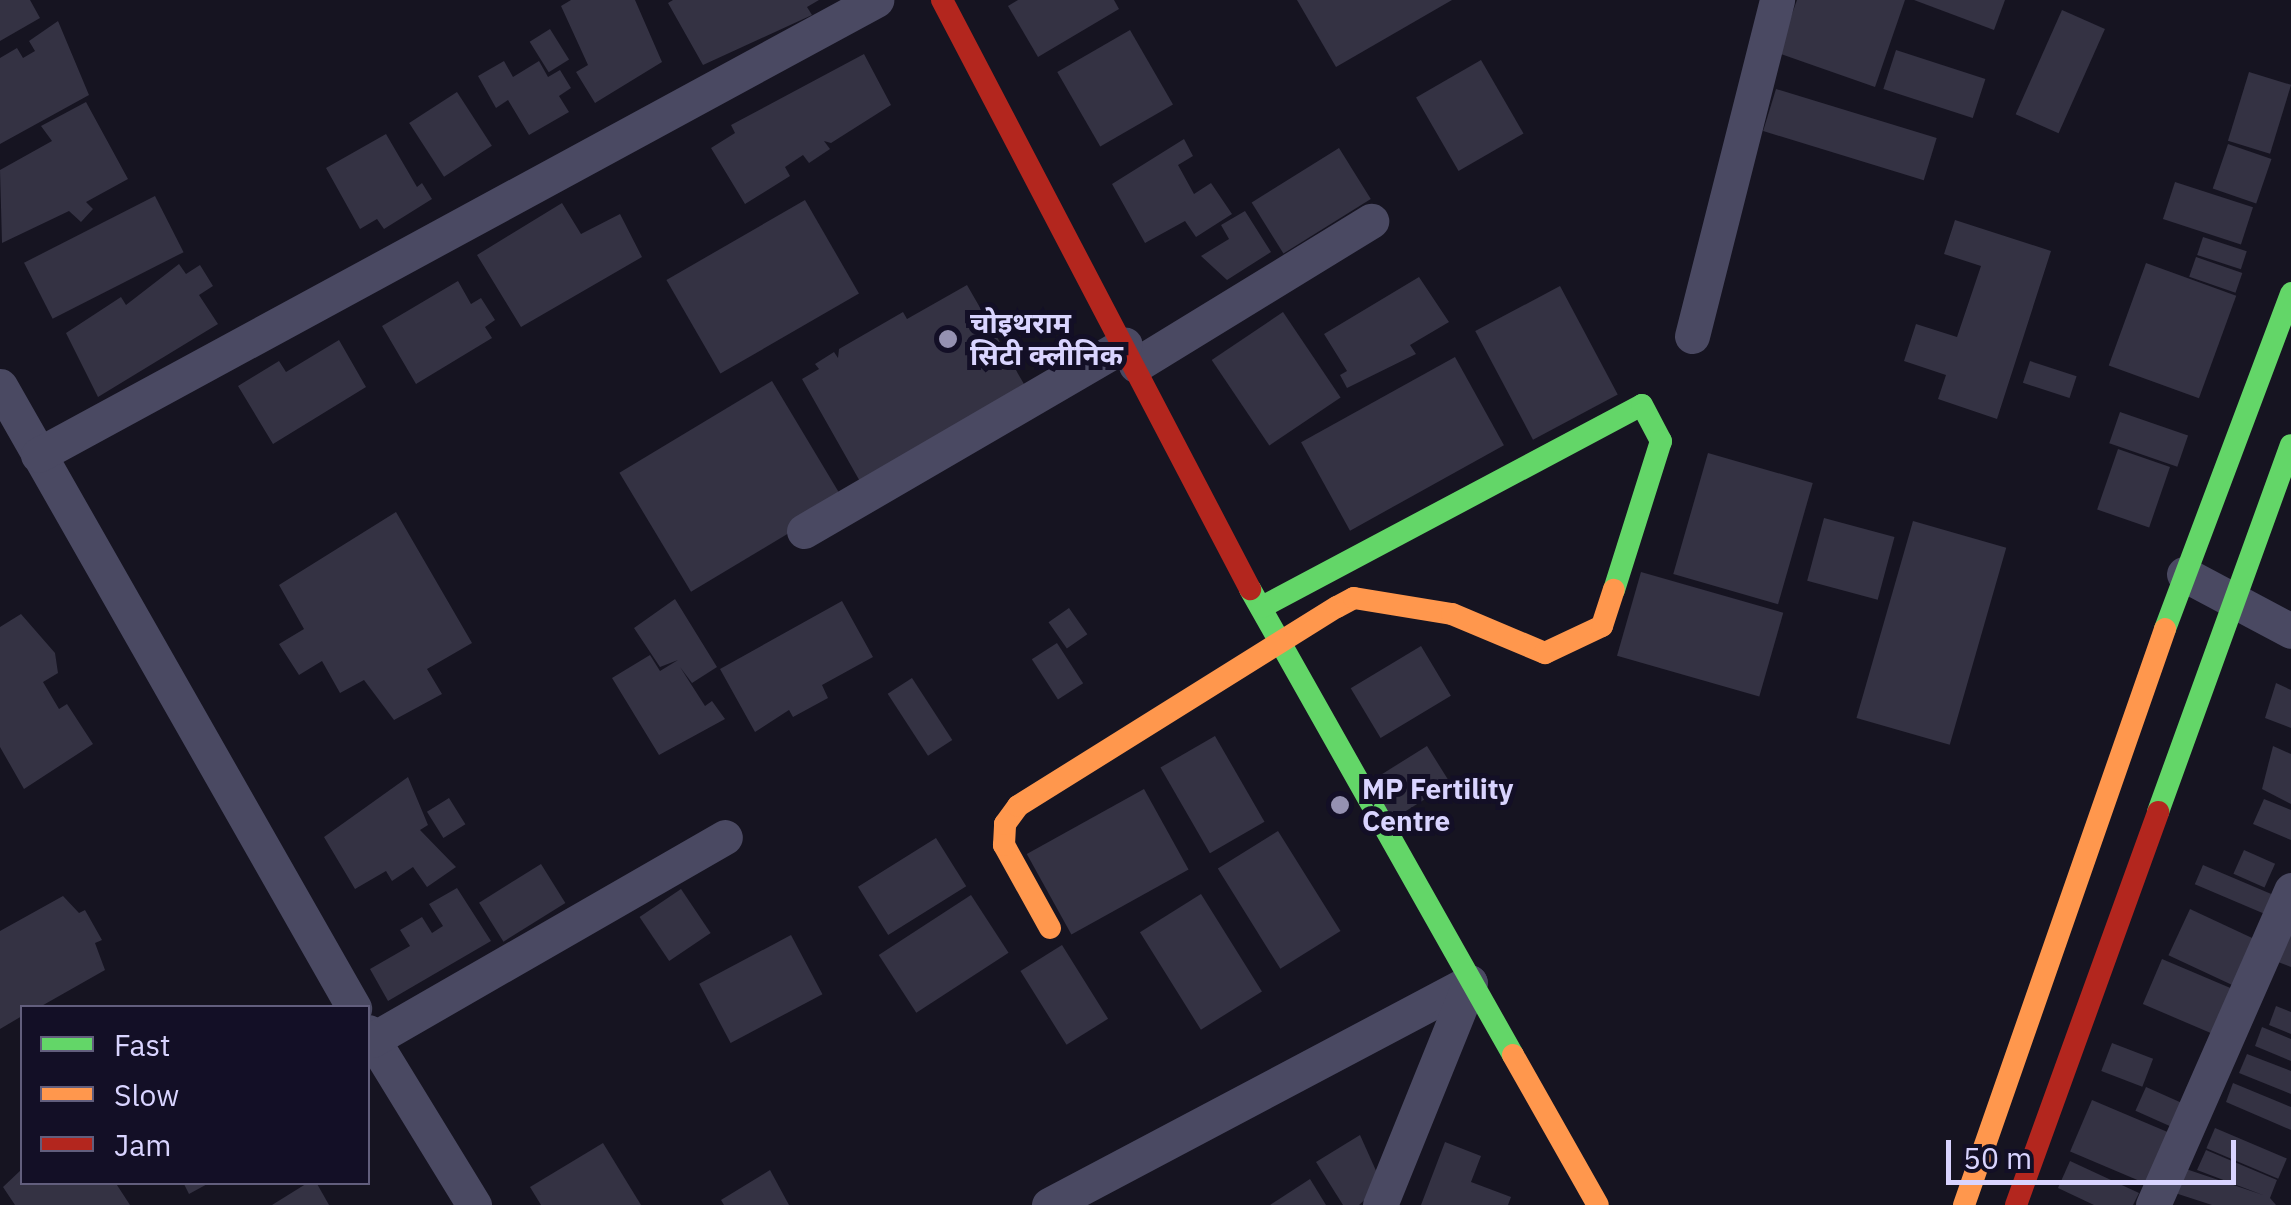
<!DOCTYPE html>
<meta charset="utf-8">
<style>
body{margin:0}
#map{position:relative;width:2291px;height:1205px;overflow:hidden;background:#161421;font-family:"IBM Plex Sans","Noto Sans Devanagari",sans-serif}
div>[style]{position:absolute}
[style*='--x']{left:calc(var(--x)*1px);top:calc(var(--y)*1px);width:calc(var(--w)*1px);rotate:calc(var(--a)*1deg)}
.building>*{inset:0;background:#343243;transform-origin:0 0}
.street>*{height:35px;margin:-17.5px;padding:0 17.5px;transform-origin:17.5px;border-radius:17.5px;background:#4a4962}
.fast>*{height:22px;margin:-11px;padding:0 11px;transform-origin:11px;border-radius:11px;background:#63d668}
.slow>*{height:22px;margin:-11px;padding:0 11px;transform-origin:11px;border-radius:11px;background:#ff974d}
.jam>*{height:22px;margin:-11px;padding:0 11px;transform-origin:11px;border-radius:11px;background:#b3261e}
.dots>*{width:28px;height:28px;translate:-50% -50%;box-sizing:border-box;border:5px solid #130f26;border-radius:50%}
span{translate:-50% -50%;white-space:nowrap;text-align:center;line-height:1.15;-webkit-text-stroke:10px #130f26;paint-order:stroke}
.poi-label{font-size:28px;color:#d9d4ff;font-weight:700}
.left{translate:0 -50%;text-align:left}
.legend{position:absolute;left:20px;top:1005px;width:350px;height:180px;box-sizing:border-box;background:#130f26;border:2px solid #625e7d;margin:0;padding:12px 18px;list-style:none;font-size:30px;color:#d9d4ff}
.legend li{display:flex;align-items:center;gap:20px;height:50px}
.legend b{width:50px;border:2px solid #625e7d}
.scale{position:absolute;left:1946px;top:1140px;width:290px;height:45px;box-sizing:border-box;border:5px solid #d9d4ff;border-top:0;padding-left:12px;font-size:30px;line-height:35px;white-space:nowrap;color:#d9d4ff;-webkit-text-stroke:8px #130f26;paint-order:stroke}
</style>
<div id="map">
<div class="building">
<i style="clip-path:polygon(0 0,30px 0,40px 18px,0 41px)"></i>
<i style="clip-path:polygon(571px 0,635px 0,662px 62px,595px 103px,576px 72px,588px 65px,561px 6px)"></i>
<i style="clip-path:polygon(673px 0,819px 0,807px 7px,812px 15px,703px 65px,668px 3px)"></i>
<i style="clip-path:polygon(1018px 0,1114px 0,1119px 9px,1038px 57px,1008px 6px)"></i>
<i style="clip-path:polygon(1297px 0,1452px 0,1336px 67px)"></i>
<i style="clip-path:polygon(1797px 0,1905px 0,1875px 87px,1778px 53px)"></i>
<i style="clip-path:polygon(1914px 0,2005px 0,1994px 30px)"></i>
<i style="left:2062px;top:10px;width:47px;height:114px;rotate:24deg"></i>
<i style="clip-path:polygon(58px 21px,89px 95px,0 144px,0 58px,17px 48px,23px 58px,35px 51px,29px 41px)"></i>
<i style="left:550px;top:29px;width:36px;height:24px;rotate:58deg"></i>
<i style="left:1130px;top:30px;width:86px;height:84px;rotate:60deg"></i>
<i style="left:1896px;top:50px;width:94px;height:41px;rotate:18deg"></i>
<i style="clip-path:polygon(864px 54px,891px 105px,831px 143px,824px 141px,830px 149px,809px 163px,803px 155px,785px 167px,790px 176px,745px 204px,711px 148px,735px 133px,731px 125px)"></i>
<i style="left:1481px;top:60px;width:85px;height:75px;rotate:60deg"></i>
<i style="clip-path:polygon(504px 61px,513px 77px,539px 61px,548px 77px,560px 70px,571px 88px,559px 96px,569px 112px,529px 135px,508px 100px,496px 108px,478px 76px)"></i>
<i style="left:2249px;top:72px;width:44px;height:72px;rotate:17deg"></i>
<i style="left:1776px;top:89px;width:168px;height:44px;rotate:17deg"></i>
<i style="left:457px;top:92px;width:64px;height:57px;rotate:57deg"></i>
<i style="clip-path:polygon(86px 102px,128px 179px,86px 202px,93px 209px,81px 222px,69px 211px,2px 243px,0 170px,52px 141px,41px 126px)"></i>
<i style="clip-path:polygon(386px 134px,417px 187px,422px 183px,432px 199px,384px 229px,377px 219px,360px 229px,326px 168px)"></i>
<i style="clip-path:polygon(1184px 139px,1193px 156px,1178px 165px,1194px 194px,1211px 183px,1232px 214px,1196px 237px,1185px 221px,1145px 243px,1112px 184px)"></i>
<i style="left:2228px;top:144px;width:46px;height:47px;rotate:19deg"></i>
<i style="left:1339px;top:148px;width:60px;height:103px;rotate:58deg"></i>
<i style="left:2175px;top:182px;width:82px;height:39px;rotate:18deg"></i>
<i style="left:155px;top:196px;width:63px;height:147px;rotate:63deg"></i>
<i style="left:805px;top:200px;width:108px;height:160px;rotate:60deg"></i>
<i style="clip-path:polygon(562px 203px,581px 234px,620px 214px,642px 257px,521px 327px,477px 255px)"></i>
<i style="clip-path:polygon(1245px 211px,1271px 252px,1227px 280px,1201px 256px,1229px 239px,1221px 225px)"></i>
<i style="clip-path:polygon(1955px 220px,2051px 251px,1997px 419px,1938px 399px,1946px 375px,1904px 361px,1916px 324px,1957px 337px,1981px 266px,1944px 254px)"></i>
<i style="left:2203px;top:237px;width:46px;height:19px;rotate:18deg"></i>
<i style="left:2196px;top:257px;width:49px;height:21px;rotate:19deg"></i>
<i style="left:2146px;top:263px;width:96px;height:109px;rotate:20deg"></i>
<i style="clip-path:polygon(179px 264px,186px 274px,200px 265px,213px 286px,199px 295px,218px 324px,98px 397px,66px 333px,121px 297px,126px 305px)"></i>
<i style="clip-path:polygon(1419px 277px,1449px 322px,1410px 345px,1416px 354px,1347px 388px,1340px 375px,1347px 371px,1324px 334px)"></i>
<i style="clip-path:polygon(458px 281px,471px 304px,481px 298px,495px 320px,485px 327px,492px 338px,416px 384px,382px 326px)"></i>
<i style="clip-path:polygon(967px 285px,1028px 391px,862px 485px,802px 379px,819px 369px,815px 364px,834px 352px,838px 358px,839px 349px,903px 312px,907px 319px)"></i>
<i style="left:1560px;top:286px;width:123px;height:96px;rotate:62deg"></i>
<i style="left:1283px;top:312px;width:103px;height:86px;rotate:56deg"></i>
<i style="clip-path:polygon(339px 340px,366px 387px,273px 444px,238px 386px,279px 361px,286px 372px)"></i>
<i style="left:1455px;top:357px;width:101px;height:176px;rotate:61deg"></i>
<i style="left:2030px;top:361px;width:49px;height:23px;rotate:18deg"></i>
<i style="left:772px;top:381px;width:139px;height:178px;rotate:59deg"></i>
<i style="left:2120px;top:412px;width:72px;height:33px;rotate:19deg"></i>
<i style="left:2118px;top:449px;width:55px;height:64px;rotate:19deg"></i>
<i style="left:1708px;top:453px;width:109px;height:126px;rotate:16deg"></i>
<i style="clip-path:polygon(396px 512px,472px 643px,427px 669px,442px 694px,394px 720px,364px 680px,340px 693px,322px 661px,299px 675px,279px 644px,304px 629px,279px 585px)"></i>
<i style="left:1824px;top:518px;width:73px;height:65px;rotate:15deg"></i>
<i style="left:1913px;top:521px;width:97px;height:205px;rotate:16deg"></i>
<i style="left:1641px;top:572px;width:148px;height:87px;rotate:16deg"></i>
<i style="clip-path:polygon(675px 599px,717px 667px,692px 683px,680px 667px,705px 706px,712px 701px,725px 719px,659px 755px,612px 678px,650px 655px,660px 671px,678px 660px,660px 667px,634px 628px)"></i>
<i style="clip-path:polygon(842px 601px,873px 657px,822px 685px,828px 698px,793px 717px,789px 710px,755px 732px,720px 669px)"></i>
<i style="left:1069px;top:608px;width:32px;height:25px;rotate:55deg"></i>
<i style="clip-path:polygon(21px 614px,55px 653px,58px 673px,43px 682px,59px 709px,67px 704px,93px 744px,24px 789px,0 747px,0 627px)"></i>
<i style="left:1057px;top:643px;width:48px;height:30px;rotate:57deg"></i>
<i style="left:1421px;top:646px;width:58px;height:82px;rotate:59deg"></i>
<i style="left:912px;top:678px;width:74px;height:29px;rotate:57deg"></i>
<i style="clip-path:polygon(2276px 683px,2291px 690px,2291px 728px,2265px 718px)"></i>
<i style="left:1215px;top:736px;width:99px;height:63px;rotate:60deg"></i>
<i style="left:1427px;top:746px;width:44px;height:74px;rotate:58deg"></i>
<i style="clip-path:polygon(2273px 746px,2291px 754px,2291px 804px,2262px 789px)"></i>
<i style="clip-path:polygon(408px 777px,428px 825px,420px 830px,456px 867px,427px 887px,413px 867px,392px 881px,386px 871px,355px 889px,324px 837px)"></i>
<i style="left:1144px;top:789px;width:92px;height:134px;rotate:61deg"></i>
<i style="left:449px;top:798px;width:31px;height:26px;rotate:58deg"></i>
<i style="clip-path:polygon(2264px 799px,2291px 810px,2291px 840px,2253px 824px)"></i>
<i style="left:1278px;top:831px;width:118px;height:71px;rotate:58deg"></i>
<i style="left:936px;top:838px;width:57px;height:92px;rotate:58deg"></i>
<i style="left:2244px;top:850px;width:34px;height:26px;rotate:24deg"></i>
<i style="left:541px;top:864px;width:46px;height:73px;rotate:58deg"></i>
<i style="left:2203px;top:865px;width:78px;height:21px;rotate:23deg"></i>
<i style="clip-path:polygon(457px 888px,491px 941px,388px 1001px,370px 969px,410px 946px,400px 930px,422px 917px,432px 933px,443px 926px,429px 904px)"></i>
<i style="left:681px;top:889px;width:53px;height:50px;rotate:56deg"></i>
<i style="left:1201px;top:894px;width:115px;height:72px;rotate:58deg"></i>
<i style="left:971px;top:895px;width:69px;height:110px;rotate:57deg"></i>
<i style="clip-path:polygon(63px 896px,79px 913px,85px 910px,102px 940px,95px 943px,105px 970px,38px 1008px,22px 1008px,22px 1016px,0 1029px,0 931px)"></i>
<i style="left:2190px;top:909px;width:81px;height:51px;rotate:25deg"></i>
<i style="clip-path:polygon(2291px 930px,2291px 967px,2278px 962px)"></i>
<i style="left:791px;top:935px;width:67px;height:104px;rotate:62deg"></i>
<i style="left:1062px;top:945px;width:87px;height:49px;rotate:58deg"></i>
<i style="left:2162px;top:959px;width:82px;height:49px;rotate:23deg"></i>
<i style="clip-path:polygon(2276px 1006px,2291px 1012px,2291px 1034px,2269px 1025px)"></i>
<i style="clip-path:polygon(2262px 1027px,2291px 1039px,2291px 1061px,2255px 1046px)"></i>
<i style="left:2112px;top:1043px;width:44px;height:30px;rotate:21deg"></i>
<i style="clip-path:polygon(2247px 1054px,2291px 1071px,2291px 1094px,2239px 1073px)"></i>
<i style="clip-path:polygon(2233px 1083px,2291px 1107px,2291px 1130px,2226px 1102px)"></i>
<i style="left:2146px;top:1087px;width:48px;height:26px;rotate:24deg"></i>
<i style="left:2092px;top:1100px;width:84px;height:56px;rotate:23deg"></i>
<i style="left:2215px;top:1128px;width:78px;height:22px;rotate:23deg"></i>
<i style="clip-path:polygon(1360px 1135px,1382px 1184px,1359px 1205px,1343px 1205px,1316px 1162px)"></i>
<i style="clip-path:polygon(1445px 1142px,1481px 1156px,1471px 1182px,1511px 1197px,1508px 1205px,1421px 1205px)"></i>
<i style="clip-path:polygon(603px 1143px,641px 1205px,541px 1205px,530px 1187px)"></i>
<i style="clip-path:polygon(2206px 1150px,2277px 1180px,2270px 1198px,2276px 1205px,2212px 1205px,2175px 1193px,2183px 1168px,2263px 1195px,2197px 1170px)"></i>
<i style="clip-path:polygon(2070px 1161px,2139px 1193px,2133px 1205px,2094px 1205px,2058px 1188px)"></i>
<i style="clip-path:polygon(22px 1169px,22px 1182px,115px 1182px,130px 1205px,15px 1205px,3px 1187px)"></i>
<i style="clip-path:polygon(770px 1170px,789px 1205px,724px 1205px,721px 1200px)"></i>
<i style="clip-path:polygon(1310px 1179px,1326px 1205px,1270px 1205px)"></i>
<i style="clip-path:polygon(183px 1182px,211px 1182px,189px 1194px)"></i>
<i style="clip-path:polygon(309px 1182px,316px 1182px,329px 1205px,272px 1205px)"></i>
</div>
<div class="street">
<i style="--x:1692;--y:336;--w:347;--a:-75.8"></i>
<i style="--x:1136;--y:365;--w:276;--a:-31.5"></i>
<i style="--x:0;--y:386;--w:716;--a:60.35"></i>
<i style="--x:38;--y:455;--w:954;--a:-28.5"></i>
<i style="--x:804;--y:531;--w:371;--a:-30.2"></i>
<i style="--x:2184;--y:574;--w:121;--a:28"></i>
<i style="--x:368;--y:1032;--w:203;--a:58.5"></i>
<i style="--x:372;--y:1040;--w:407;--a:-29.9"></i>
<i style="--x:1049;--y:1205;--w:476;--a:-27.9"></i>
<i style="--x:1380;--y:1205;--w:240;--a:-68"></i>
<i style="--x:2153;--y:1205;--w:344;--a:-66.3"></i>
</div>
<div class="fast">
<i style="--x:1250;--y:589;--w:535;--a:60.56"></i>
<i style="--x:1262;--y:607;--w:430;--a:-28"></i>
<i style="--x:1642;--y:405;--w:41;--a:62.2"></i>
<i style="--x:1661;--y:441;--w:156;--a:107.5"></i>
<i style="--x:2165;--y:629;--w:359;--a:-69.4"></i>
<i style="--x:2158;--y:812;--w:390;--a:-70.1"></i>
</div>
<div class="slow">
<i style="--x:1050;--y:928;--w:95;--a:-119"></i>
<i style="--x:1004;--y:845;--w:21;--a:-87"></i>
<i style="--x:1005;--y:824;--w:22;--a:-54"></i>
<i style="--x:1018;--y:806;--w:376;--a:-32"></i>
<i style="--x:1337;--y:607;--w:19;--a:-28"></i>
<i style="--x:1354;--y:598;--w:99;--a:9.3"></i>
<i style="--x:1452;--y:614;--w:101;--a:22.8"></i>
<i style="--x:1545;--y:653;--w:63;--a:-25.3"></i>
<i style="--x:1602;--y:626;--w:38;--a:-72"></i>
<i style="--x:1513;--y:1055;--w:172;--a:60.5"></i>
<i style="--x:1964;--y:1205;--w:610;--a:-70.76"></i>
</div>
<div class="jam">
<i style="--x:942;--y:0;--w:665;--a:62.39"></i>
<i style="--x:2016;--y:1205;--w:418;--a:-70.1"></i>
</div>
<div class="dots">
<i style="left:948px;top:339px;background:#9591b1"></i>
<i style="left:1340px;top:805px;background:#9591b1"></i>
</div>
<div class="poi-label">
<span class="left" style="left:970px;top:339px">चोइथराम<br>सिटी क्लीनिक</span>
<span class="left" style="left:1362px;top:805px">MP Fertility<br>Centre</span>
</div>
<ul class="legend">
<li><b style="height:12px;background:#63d668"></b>Fast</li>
<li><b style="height:12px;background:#ff974d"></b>Slow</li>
<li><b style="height:12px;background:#b3261e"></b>Jam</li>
</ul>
<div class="scale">50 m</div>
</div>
